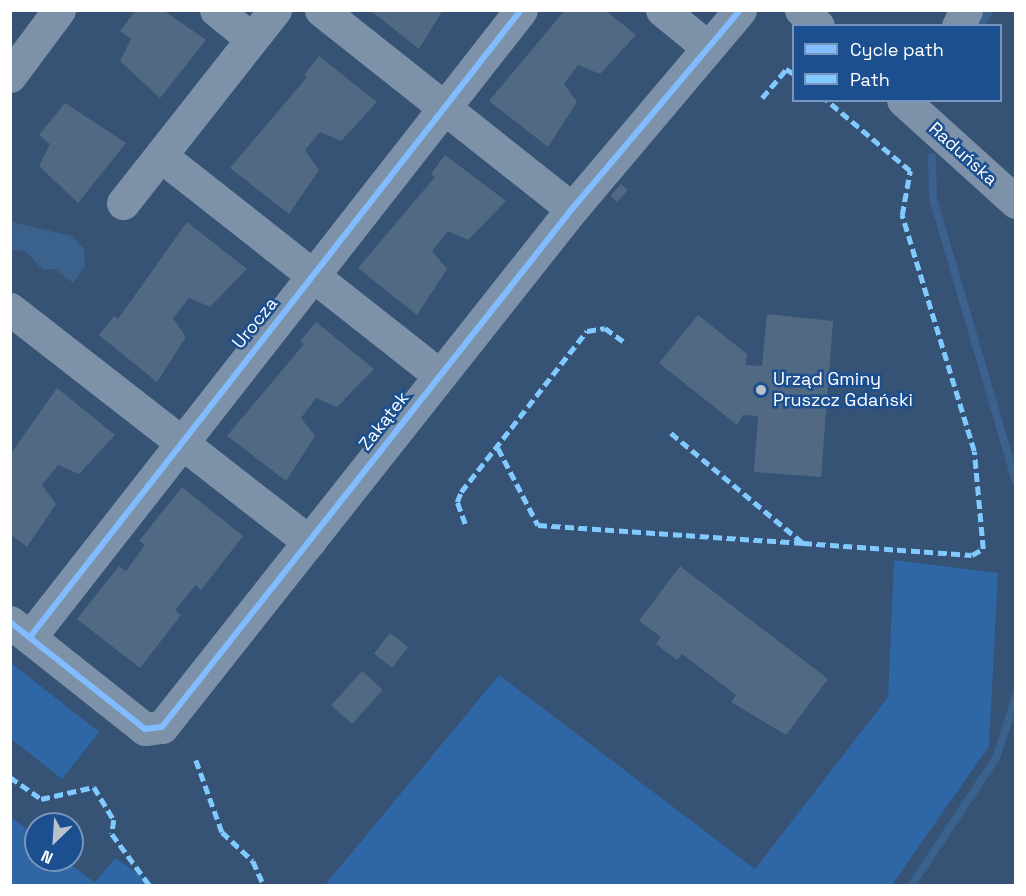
<!DOCTYPE html>
<meta charset="utf-8">
<style>
body{margin:0}
#map{position:relative;width:1026px;height:896px;overflow:hidden;background:#365274;font-family:"Space Grotesk",sans-serif}
div>[style]{position:absolute}
[style*='--x']{left:calc(var(--x)*1px);top:calc(var(--y)*1px);width:calc(var(--w)*1px);rotate:calc(var(--a)*1deg)}
.green>*{inset:0;background:#2f66a5}
.water>*{inset:0;background:#3b618d}
.stream>*{height:8px;margin:-4px;padding:0 4px;transform-origin:4px;border-radius:4px;background:#3b618d}
.building>*{inset:0;background:#526984;transform-origin:0 0}
.minor>*{height:33px;margin:-16.5px;padding:0 16.5px;transform-origin:16.5px;border-radius:16.5px;background:#7d92a8}
.quiet>*{height:4.5px;margin-top:-2.25px;transform-origin:0;background:repeating-linear-gradient(90deg,#80caff 0 9px,transparent 0 13.5px)}
.cycleway>*{height:6px;margin:-3px;padding:0 3px;transform-origin:3px;border-radius:3px;background:#80bcff}
.dots>*{width:16px;height:16px;translate:-50% -50%;box-sizing:border-box;border:3px solid #1b4f8f;border-radius:50%}
span{translate:-50% -50%;white-space:nowrap;text-align:center;line-height:1.15;-webkit-text-stroke:5px #1b4f8f;paint-order:stroke}
.street-label{font-size:18px;color:#fff}
.poi-label{font-size:18px;color:#fff}
.left{translate:0 -50%;text-align:left}
.frame{position:absolute;inset:0;border:12px solid #fff;pointer-events:none}
.legend{position:absolute;left:792px;top:24px;width:210px;height:78px;box-sizing:border-box;background:#1b4f8f;border:2px solid #7695bc;margin:0;padding:8px 10px;list-style:none;font-size:18px;color:#fff}
.legend li{display:flex;align-items:center;gap:12px;height:30px}
.legend b{width:30px;border:2px solid #7695bc}
.north{position:absolute;left:24px;top:812px;width:60px;height:60px;box-sizing:border-box;background:#1b4f8f;border:2px solid #7695bc;border-radius:50%;rotate:205deg;font-size:16px;font-weight:700;line-height:24px;text-align:center;color:#fff}
.north::after{content:'';display:block;margin:auto;width:21px;height:27px;background:#b9c2ce;clip-path:polygon(50% 0,100% 100%,50% 72%,0 100%)}
</style>
<div id="map">
<div class="green">
<i style="clip-path:polygon(894px 560px,998px 573px,989px 746px,892px 885px,325px 885px,499px 675px,755px 869px,888px 697px)"></i>
<i style="clip-path:polygon(10px 662px,99px 732px,62px 779px,11px 739px)"></i>
<i style="clip-path:polygon(11px 817px,36px 837px,36px 860px,65px 860px,95px 883px,115px 858px,154px 885px,11px 885px)"></i>
</div>
<div class="water">
<i style="clip-path:polygon(11px 222px,72px 236px,84px 249px,85px 266px,73px 283px,55px 269px,43px 270px,24px 250px,11px 251px)"></i>
</div>
<div class="stream">
<i style="--x:981;--y:26;--w:18;--a:-63"></i>
<i style="--x:932;--y:157;--w:41;--a:88.6"></i>
<i style="--x:933;--y:198;--w:295;--a:73.7"></i>
<i style="--x:911;--y:886;--w:154;--a:-56.4"></i>
<i style="--x:996;--y:758;--w:65;--a:-72.1"></i>
</div>
<div class="building">
<i style="clip-path:polygon(136px 10px,163px 10px,206px 40px,160px 98px,120px 61px,131px 39px,120px 31px)"></i>
<i style="clip-path:polygon(370px 10px,443px 10px,419px 49px)"></i>
<i style="clip-path:polygon(565px 10px,605px 10px,636px 35px,600px 74px,578px 65px,564px 84px,577px 102px,548px 147px,489px 101px)"></i>
<i style="clip-path:polygon(319px 56px,377px 102px,341px 141px,320px 132px,305px 150px,319px 170px,289px 214px,230px 168px,307px 77px,304px 75px)"></i>
<i style="clip-path:polygon(65px 103px,126px 143px,78px 203px,39px 166px,50px 144px,39px 135px)"></i>
<i style="clip-path:polygon(445px 155px,506px 201px,468px 240px,448px 231px,432px 251px,447px 269px,417px 315px,358px 268px,435px 177px,431px 174px)"></i>
<i style="left:621px;top:184px;width:9px;height:16px;rotate:41deg"></i>
<i style="clip-path:polygon(187px 222px,247px 269px,210px 307px,189px 298px,173px 318px,186px 337px,157px 382px,99px 335px,114px 316px,118px 319px)"></i>
<i style="clip-path:polygon(767px 314px,833px 321px,821px 477px,754px 472px,758px 416px,743px 415px,737px 425px,659px 363px,698px 315px,747px 354px,746px 365px,762px 366px)"></i>
<i style="clip-path:polygon(316px 322px,374px 369px,337px 407px,316px 398px,301px 418px,315px 436px,286px 481px,227px 436px,304px 344px,300px 341px)"></i>
<i style="clip-path:polygon(57px 388px,115px 435px,79px 474px,58px 465px,42px 485px,56px 504px,27px 547px,10px 534px,10px 455px)"></i>
<i style="clip-path:polygon(182px 487px,243px 536px,201px 590px,196px 585px,175px 610px,181px 615px,140px 668px,77px 619px,119px 566px,126px 571px,145px 545px,139px 541px)"></i>
<i style="clip-path:polygon(680px 566px,828px 679px,786px 735px,731px 702px,736px 695px,682px 654px,677px 660px,656px 644px,661px 637px,639px 621px)"></i>
<i style="left:390px;top:633px;width:23px;height:26px;rotate:38deg"></i>
<i style="left:362px;top:671px;width:28px;height:46px;rotate:42deg"></i>
</div>
<div class="minor">
<i style="--x:216;--y:10;--w:46;--a:38.9"></i>
<i style="--x:321;--y:10;--w:320;--a:38.4"></i>
<i style="--x:662;--y:10;--w:57;--a:39.3"></i>
<i style="--x:801;--y:10;--w:23;--a:43"></i>
<i style="--x:958;--y:26;--w:18;--a:-63"></i>
<i style="--x:10;--y:76;--w:82;--a:-53.4"></i>
<i style="--x:903;--y:100;--w:152;--a:42.1"></i>
<i style="--x:161;--y:156;--w:354;--a:38.2"></i>
<i style="--x:123;--y:203;--w:246;--a:-51.8"></i>
<i style="--x:10;--y:309;--w:379;--a:37.9"></i>
<i style="--x:10;--y:622;--w:172;--a:38.4"></i>
<i style="--x:145;--y:729;--w:17;--a:-7"></i>
<i style="--x:162;--y:727;--w:661;--a:-51.64"></i>
<i style="--x:572;--y:209;--w:260;--a:-49.8"></i>
<i style="--x:30;--y:637;--w:796;--a:-51.94"></i>
</div>
<div class="quiet">
<i style="--x:762;--y:98;--w:38;--a:-50"></i>
<i style="--x:786;--y:69;--w:9;--a:32"></i>
<i style="--x:671;--y:433;--w:172;--a:39.8"></i>
<i style="--x:803;--y:543;--w:169;--a:4.1"></i>
<i style="--x:972;--y:555;--w:13;--a:-29"></i>
<i style="--x:983;--y:549;--w:98;--a:-95.2"></i>
<i style="--x:974;--y:451;--w:247;--a:-107"></i>
<i style="--x:902;--y:215;--w:45;--a:-79.7"></i>
<i style="--x:910;--y:171;--w:110;--a:-139.8"></i>
<i style="--x:498;--y:448;--w:87;--a:62.5"></i>
<i style="--x:538;--y:525;--w:266;--a:3.9"></i>
<i style="--x:465;--y:524;--w:23;--a:-110"></i>
<i style="--x:457;--y:502;--w:11;--a:-68"></i>
<i style="--x:461;--y:492;--w:204;--a:-52"></i>
<i style="--x:587;--y:331;--w:18;--a:-9"></i>
<i style="--x:605;--y:328;--w:26;--a:36"></i>
<i style="--x:196;--y:760;--w:77;--a:70.1"></i>
<i style="--x:222;--y:832;--w:42;--a:43.1"></i>
<i style="--x:253;--y:861;--w:27;--a:66"></i>
<i style="--x:10;--y:777;--w:38;--a:35"></i>
<i style="--x:41;--y:799;--w:54;--a:-12.8"></i>
<i style="--x:94;--y:787;--w:39;--a:59"></i>
<i style="--x:114;--y:820;--w:14;--a:98"></i>
<i style="--x:112;--y:834;--w:64;--a:53.8"></i>
</div>
<div class="cycleway">
<i style="--x:10;--y:622;--w:172;--a:38.4"></i>
<i style="--x:145;--y:729;--w:17;--a:-7"></i>
<i style="--x:162;--y:727;--w:661;--a:-51.64"></i>
<i style="--x:572;--y:209;--w:260;--a:-49.8"></i>
<i style="--x:30;--y:637;--w:796;--a:-51.94"></i>
</div>
<div class="dots">
<i style="left:761px;top:390px;background:#b9c2ce"></i>
</div>
<div class="street-label">
<span style="left:963px;top:154px;rotate:42deg">Raduńska</span>
<span style="left:255px;top:323px;rotate:-51deg">Urocza</span>
<span style="left:384px;top:421px;rotate:-52deg">Zakątek</span>
</div>
<div class="poi-label">
<span class="left" style="left:773px;top:390px">Urząd Gminy<br>Pruszcz Gdański</span>
</div>
<div class="frame"></div>
<ul class="legend">
<li><b style="height:8px;background:#80bcff"></b>Cycle path</li>
<li><b style="height:8px;background:#80caff"></b>Path</li>
</ul>
<div class="north">N</div>
</div>
